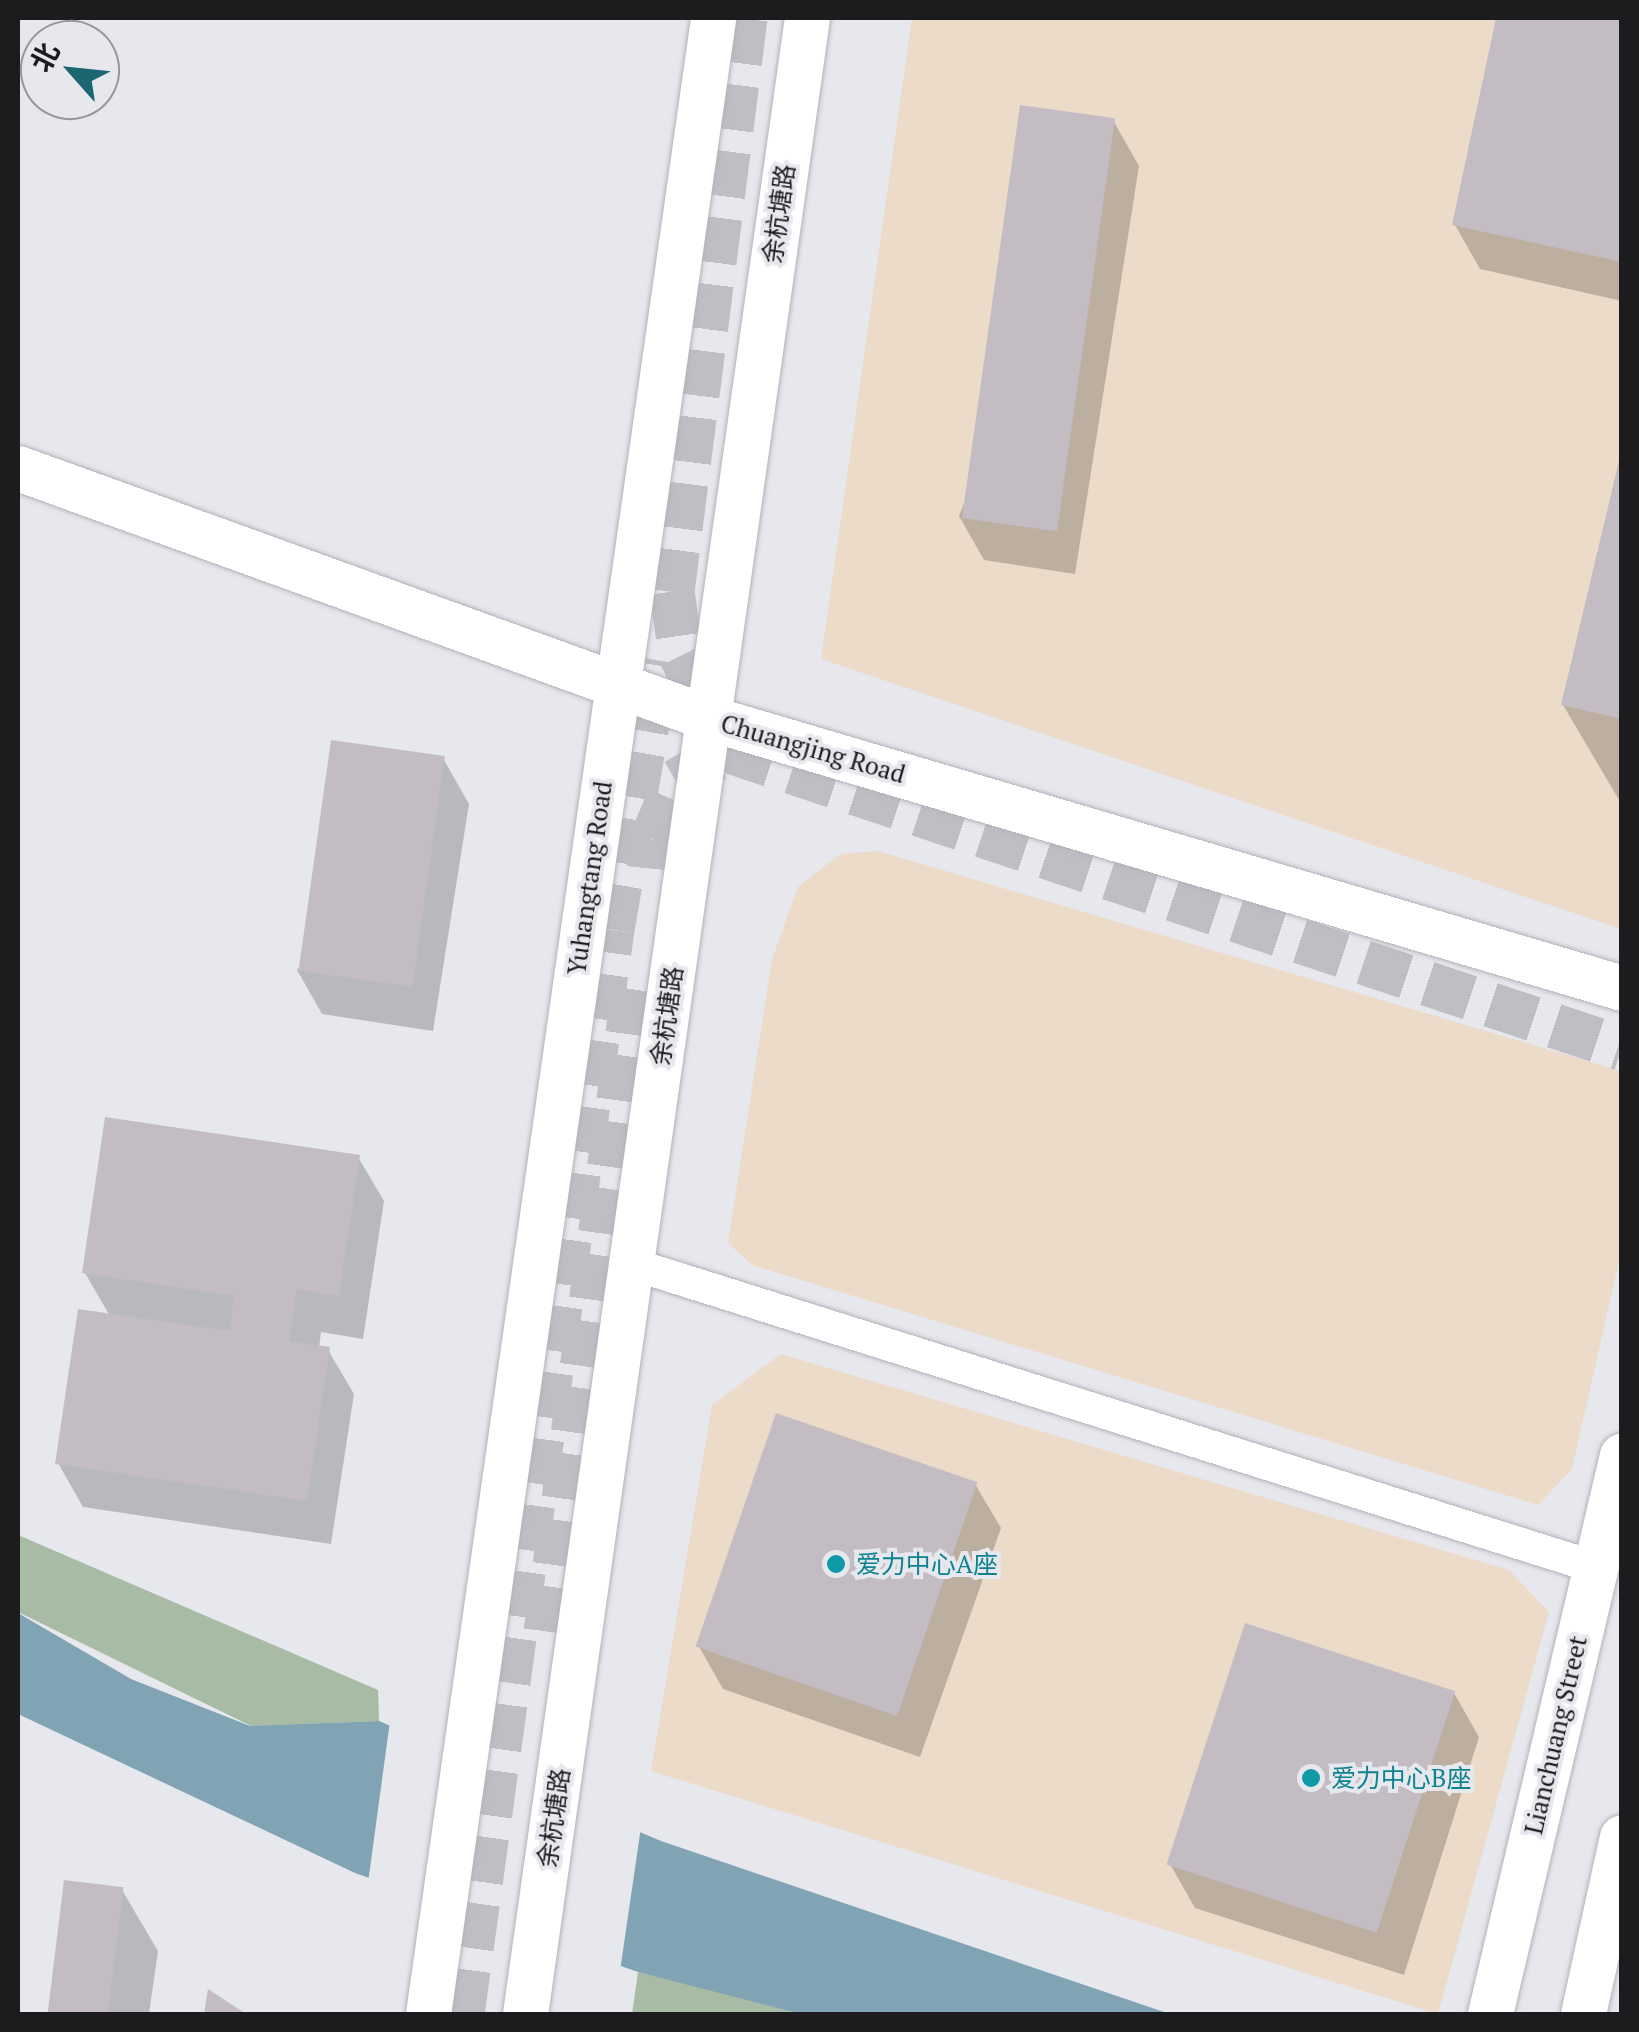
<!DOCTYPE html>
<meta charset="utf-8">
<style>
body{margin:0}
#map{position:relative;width:1639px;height:2032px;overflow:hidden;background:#e7e7ee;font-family:"PT Serif","Noto Sans SC",serif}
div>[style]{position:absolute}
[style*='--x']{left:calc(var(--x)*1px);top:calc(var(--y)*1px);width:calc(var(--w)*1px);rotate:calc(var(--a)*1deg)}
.commercial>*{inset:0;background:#ecdbc9}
.green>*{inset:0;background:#a8bba4}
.water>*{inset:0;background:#80a4b3}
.pier>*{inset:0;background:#e7e7ee}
.shadow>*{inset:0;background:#0003}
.building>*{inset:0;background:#c3bdc3;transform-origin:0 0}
.secondary-tunnel>*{height:45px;margin-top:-22.5px;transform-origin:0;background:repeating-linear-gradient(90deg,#bebec5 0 45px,transparent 0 67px)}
.roads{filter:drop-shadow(0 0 2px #b2b2b9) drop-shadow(0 0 2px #b2b2b9)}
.street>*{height:32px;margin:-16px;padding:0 16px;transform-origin:16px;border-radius:16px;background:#fff}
.secondary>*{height:45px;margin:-22.5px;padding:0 22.5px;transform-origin:22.5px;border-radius:22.5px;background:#fff}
.dots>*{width:28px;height:28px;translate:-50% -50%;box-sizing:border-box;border:5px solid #e7e7ee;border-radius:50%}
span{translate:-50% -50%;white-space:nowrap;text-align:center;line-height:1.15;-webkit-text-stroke:8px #e7e7ee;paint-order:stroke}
.street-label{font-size:25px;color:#1c1c1f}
.culture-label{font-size:25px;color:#0d838f}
.left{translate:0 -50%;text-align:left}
.frame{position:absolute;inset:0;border:20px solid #1c1c1f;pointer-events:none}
.north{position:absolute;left:20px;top:20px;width:100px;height:100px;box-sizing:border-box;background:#e7e7ee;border:2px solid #96969b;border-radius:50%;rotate:297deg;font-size:28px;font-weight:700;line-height:40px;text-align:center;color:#1c1c1f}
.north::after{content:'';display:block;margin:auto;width:35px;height:45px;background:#1c6672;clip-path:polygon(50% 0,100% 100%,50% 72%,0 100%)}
</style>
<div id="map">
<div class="commercial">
<i style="clip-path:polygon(912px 18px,1621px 18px,1621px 929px,821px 659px)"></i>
<i style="clip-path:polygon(878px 851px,1621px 1071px,1621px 1252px,1572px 1469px,1538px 1505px,752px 1265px,728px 1243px,772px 959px,798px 887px,840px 854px)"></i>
<i style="clip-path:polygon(781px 1354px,1509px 1570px,1549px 1612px,1438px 2014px,651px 1771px,712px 1405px)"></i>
</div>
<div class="green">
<i style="clip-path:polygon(18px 1535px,378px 1690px,379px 1721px,251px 1726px,18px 1612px)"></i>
<i style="clip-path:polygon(638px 1972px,720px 1992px,801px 2014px,632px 2014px)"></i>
</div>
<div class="water">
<i style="clip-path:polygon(18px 1613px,131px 1679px,250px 1726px,379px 1721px,661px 1841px,1170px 2014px,801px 2014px,638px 1972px,355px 1873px,18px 1714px)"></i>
</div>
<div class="pier">
<i style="clip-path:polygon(390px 1721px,641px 1827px,620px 1971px,368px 1883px)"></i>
</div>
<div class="shadow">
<i style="clip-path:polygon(1498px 18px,1622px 18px,1622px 301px,1480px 269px,1455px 225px)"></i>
<i style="clip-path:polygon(1114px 122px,1139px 166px,1075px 574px,984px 560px,959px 516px)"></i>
<i style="clip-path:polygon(1622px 453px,1622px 805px,1563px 705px)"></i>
<i style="clip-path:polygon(444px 760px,469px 804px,433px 1031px,322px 1014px,297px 970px)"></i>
<i style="clip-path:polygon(358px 1157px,384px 1201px,363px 1339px,321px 1332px,319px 1348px,328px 1350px,354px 1394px,331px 1544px,83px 1507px,58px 1463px,110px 1316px,85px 1273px)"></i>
<i style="clip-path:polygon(975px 1484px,1001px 1528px,920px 1757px,723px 1689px,698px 1645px)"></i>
<i style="clip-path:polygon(1454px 1693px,1479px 1737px,1404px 1975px,1195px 1908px,1170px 1864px)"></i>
<i style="clip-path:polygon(66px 1882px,122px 1890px,158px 1951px,149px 2014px,48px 2014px)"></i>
</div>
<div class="building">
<i style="clip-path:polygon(1496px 18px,1622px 18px,1622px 262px,1452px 225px)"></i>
<i style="left:1020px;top:105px;width:96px;height:417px;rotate:8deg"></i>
<i style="clip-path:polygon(1622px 448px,1622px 719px,1561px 705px)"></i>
<i style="left:331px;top:740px;width:115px;height:233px;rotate:8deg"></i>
<i style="clip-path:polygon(105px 1117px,360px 1155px,339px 1296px,297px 1289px,289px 1341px,330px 1347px,307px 1501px,55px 1464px,78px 1309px,230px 1331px,234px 1296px,82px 1273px)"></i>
<i style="left:776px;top:1413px;width:213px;height:247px;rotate:19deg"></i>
<i style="left:1245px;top:1623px;width:221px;height:254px;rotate:18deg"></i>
<i style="left:64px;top:1880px;width:60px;height:135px;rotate:7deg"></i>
<i style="clip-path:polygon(208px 1989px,246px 2014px,204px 2014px)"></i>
</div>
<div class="secondary-tunnel">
<i style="--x:745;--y:18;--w:578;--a:97.26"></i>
<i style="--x:672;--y:591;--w:65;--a:82"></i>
<i style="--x:681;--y:655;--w:106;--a:63.7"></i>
<i style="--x:728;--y:750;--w:942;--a:18.43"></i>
<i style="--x:649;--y:868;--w:29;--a:-84"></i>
<i style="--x:652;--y:839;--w:63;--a:-67.5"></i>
<i style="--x:676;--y:781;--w:59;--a:-30.5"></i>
<i style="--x:546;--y:1631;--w:656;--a:-82.2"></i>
<i style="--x:462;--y:2014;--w:1095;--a:-82.13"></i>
<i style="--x:612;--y:929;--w:273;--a:-80.3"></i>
</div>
<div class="roads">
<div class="street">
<i style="--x:632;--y:1264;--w:1010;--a:17.47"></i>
</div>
<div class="secondary">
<i style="--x:18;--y:468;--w:735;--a:19.89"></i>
<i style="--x:709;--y:718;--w:952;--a:16.47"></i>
<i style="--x:428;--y:2014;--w:2016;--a:-81.87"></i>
<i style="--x:525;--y:2014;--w:2016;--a:-81.96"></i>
<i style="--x:1490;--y:2014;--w:574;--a:-76.71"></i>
<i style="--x:1583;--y:2014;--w:181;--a:-77.6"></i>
</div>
</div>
<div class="dots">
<i style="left:836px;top:1564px;background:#0f9aa8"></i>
<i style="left:1311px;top:1778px;background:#0f9aa8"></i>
</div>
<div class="street-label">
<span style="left:779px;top:214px;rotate:-82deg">余杭塘路</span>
<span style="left:813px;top:749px;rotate:16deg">Chuangjing Road</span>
<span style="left:590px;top:878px;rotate:-82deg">Yuhangtang Road</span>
<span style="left:667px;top:1016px;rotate:-82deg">余杭塘路</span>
<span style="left:1556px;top:1735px;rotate:-77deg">Lianchuang Street</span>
<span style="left:554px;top:1818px;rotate:-82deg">余杭塘路</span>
</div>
<div class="culture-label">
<span class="left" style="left:856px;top:1564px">爱力中心A座</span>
<span class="left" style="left:1331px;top:1778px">爱力中心B座</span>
</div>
<div class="frame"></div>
<div class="north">北</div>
</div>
